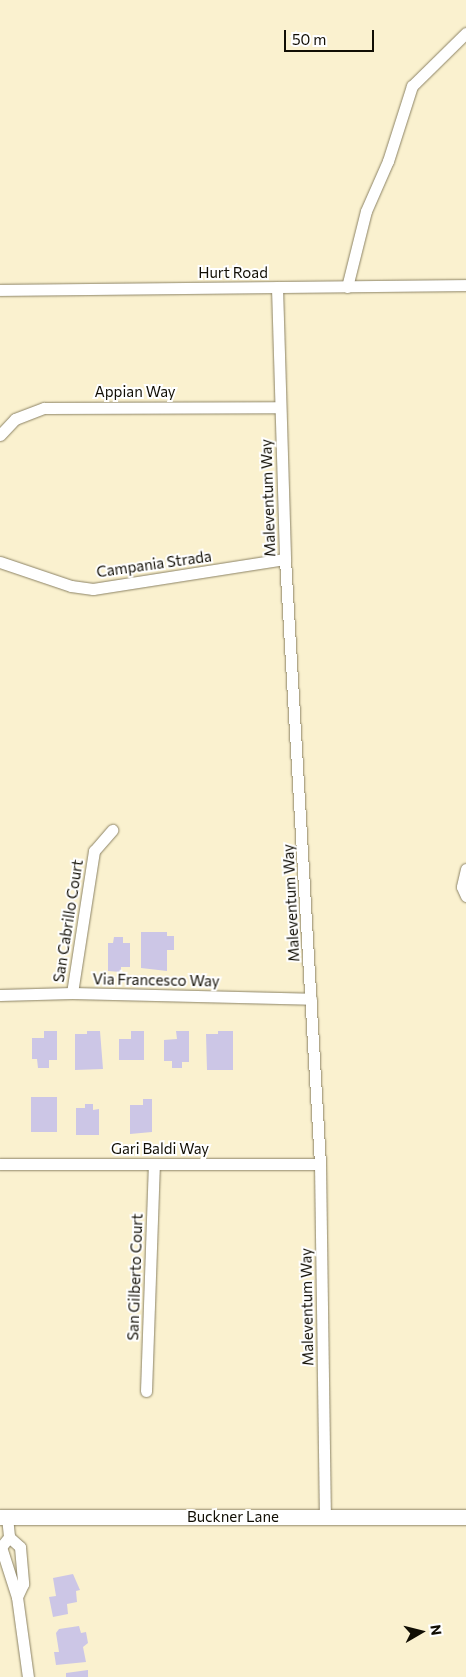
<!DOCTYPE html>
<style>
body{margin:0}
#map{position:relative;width:466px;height:1677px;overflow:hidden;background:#faf1cf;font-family:Commissioner,sans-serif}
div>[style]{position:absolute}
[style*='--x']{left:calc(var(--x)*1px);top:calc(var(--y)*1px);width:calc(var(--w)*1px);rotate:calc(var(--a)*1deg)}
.building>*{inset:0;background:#ccc6e6;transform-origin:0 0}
.roads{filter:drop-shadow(0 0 1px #8c8365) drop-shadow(0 0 1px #8c8365)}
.minor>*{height:11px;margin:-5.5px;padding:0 5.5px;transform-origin:5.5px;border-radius:5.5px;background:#fff}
.major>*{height:15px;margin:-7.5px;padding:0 7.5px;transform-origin:7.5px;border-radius:7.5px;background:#fff}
span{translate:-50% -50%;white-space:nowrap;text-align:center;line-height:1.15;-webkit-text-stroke:4px #fff;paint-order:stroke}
.street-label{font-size:15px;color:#110e04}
.north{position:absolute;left:396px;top:1607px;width:50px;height:50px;-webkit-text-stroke:4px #fff;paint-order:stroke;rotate:82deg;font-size:14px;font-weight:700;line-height:20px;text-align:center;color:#110e04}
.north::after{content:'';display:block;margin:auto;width:18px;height:22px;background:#110e04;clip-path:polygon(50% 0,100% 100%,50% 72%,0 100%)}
.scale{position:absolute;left:284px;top:30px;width:90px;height:22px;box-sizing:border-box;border:2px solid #110e04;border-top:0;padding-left:6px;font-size:15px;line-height:18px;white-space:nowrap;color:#110e04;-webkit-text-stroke:4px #fff;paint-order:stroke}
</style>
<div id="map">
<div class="building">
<i style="clip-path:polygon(141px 932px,167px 932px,167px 936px,174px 936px,174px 950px,167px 950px,167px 971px,141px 968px)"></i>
<i style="clip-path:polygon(114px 937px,123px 937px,123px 943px,130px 943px,130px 967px,121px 967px,121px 972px,108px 971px,108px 943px,113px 943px)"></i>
<i style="clip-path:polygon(44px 1031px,57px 1031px,57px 1060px,49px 1060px,49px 1068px,38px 1068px,37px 1059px,32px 1059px,32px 1038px,44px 1038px)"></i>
<i style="clip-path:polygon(87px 1031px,100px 1031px,103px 1069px,75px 1070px,75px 1034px,87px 1034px)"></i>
<i style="clip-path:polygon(131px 1031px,144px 1031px,144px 1060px,119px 1060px,119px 1039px,131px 1039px)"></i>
<i style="clip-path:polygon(176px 1031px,189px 1031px,189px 1062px,182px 1062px,182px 1068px,172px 1068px,172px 1061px,164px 1061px,164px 1040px,177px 1039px)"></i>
<i style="clip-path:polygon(218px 1031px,233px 1031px,233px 1070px,207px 1070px,206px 1034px,218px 1034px)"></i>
<i style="left:31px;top:1097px;width:26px;height:35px"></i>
<i style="clip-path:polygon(143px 1099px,152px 1099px,152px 1132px,130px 1134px,130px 1105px,143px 1105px)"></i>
<i style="clip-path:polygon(85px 1104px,93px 1104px,93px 1110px,99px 1109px,99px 1135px,76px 1135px,76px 1108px,85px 1108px)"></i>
<i style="clip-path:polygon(73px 1574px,80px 1590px,76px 1591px,77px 1602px,67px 1604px,68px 1614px,53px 1617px,49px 1597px,56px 1596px,53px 1578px)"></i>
<i style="clip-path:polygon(79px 1626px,81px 1633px,86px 1632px,88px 1643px,83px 1647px,86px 1662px,56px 1665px,54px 1652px,59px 1652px,56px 1633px,59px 1629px)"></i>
<i style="clip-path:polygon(88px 1670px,88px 1677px,66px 1677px,66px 1673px)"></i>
</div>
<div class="roads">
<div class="minor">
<i style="--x:277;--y:287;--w:272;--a:88.3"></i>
<i style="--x:285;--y:559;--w:606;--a:86.69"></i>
<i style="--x:320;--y:1164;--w:353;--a:89.2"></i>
<i style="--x:347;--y:287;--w:78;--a:-76"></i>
<i style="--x:366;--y:211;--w:55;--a:-66.3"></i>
<i style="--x:388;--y:161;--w:79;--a:-72.3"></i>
<i style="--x:412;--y:86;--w:76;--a:-44.5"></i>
<i style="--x:0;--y:290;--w:466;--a:-0.6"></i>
<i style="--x:0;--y:435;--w:22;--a:-47"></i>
<i style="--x:15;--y:419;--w:31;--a:-21"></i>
<i style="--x:44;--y:408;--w:236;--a:-0.2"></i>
<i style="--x:0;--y:562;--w:75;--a:18.7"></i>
<i style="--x:71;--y:586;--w:22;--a:8"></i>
<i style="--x:93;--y:589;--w:194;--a:-8.9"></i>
<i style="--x:466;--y:869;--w:18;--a:103"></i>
<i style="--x:462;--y:887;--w:10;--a:66"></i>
<i style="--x:72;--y:993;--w:144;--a:-81.2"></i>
<i style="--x:94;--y:851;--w:28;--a:-49"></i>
<i style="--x:0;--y:995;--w:72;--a:-1.6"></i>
<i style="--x:72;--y:993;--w:239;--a:1.4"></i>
<i style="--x:0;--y:1164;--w:320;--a:0"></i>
<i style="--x:146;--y:1391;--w:227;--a:-88"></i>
<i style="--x:7;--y:1517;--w:20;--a:84"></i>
<i style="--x:9;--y:1537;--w:15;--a:42"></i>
<i style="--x:20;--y:1547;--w:37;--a:85"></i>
<i style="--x:23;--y:1584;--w:14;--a:115"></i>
<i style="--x:17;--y:1597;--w:52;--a:-107.7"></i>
<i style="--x:1;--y:1547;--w:13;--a:-51"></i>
<i style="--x:17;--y:1597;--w:81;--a:82.2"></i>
</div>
<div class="major">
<i style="--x:0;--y:1517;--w:466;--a:0"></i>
</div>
</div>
<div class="street-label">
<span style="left:233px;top:273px">Hurt Road</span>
<span style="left:135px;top:392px">Appian Way</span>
<span style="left:268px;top:498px;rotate:-92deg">Maleventum Way</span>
<span style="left:154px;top:564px;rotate:-8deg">Campania Strada</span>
<span style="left:291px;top:903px;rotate:-93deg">Maleventum Way</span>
<span style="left:68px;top:921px;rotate:-81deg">San Cabrillo Court</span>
<span style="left:156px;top:980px;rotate:1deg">Via Francesco Way</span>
<span style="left:160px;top:1149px">Gari Baldi Way</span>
<span style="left:135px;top:1277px;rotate:-88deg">San Gilberto Court</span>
<span style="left:307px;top:1307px;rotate:-91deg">Maleventum Way</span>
<span style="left:233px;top:1517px">Buckner Lane</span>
</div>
<div class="north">N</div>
<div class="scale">50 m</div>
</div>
